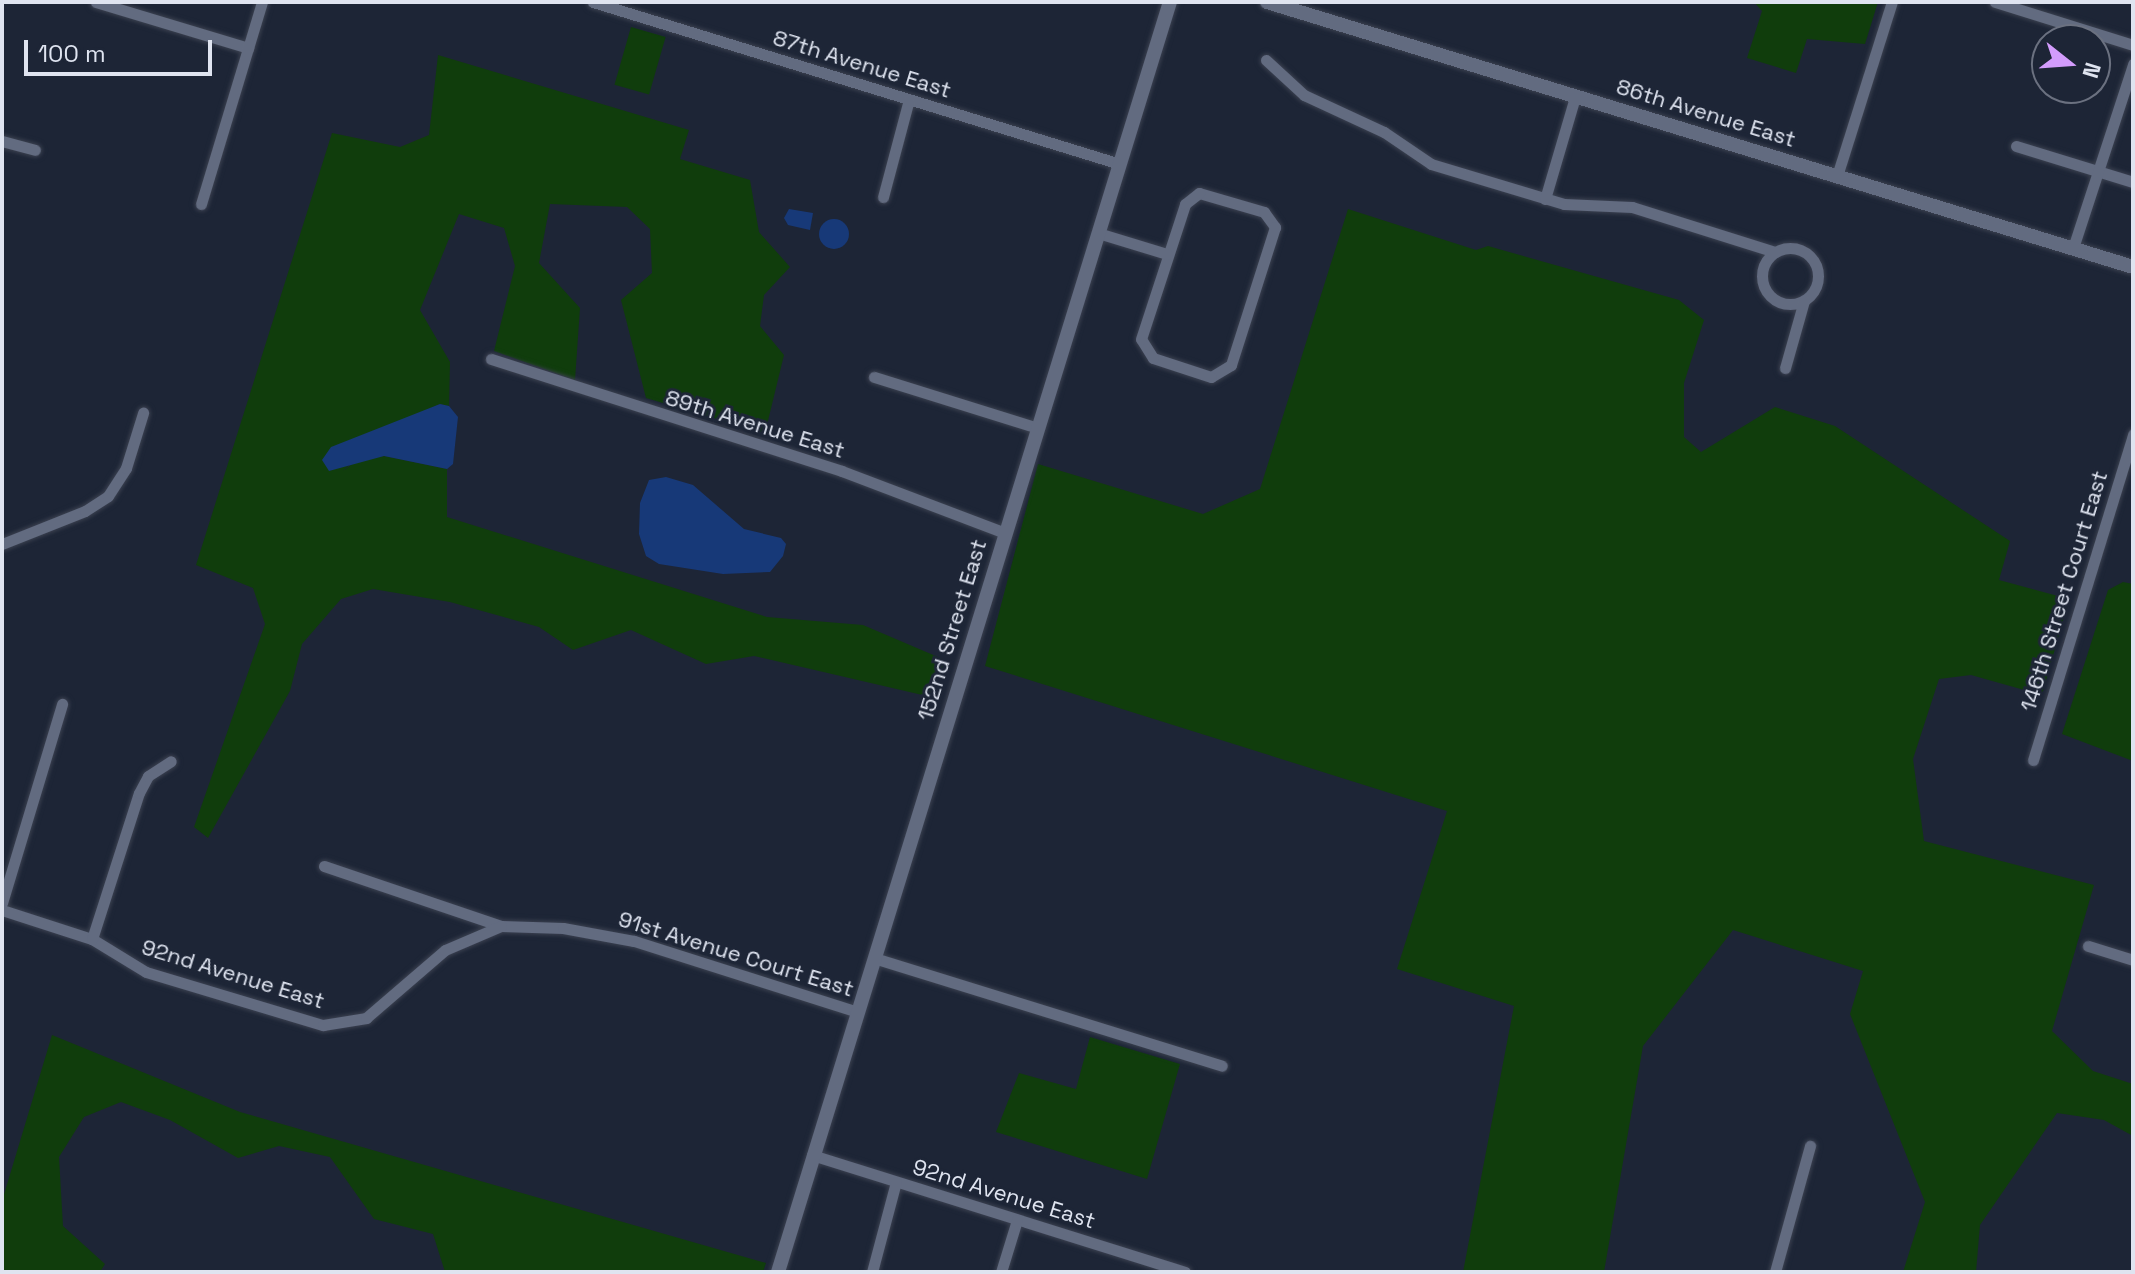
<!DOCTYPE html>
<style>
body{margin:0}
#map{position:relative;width:2135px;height:1274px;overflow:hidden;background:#1d2536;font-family:"Space Grotesk",sans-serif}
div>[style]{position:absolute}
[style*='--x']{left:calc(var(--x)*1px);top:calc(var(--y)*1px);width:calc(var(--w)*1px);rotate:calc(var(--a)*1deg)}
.green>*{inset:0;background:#103d0c;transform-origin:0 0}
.water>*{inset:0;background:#173978}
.round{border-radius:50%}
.roads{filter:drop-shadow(0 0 2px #3b4150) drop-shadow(0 0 2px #3b4150)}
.minor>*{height:11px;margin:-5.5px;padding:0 5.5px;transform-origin:5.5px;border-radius:5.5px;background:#626b80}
.minor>.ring{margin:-5.5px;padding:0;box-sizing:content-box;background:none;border:11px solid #626b80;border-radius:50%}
.tertiary>*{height:14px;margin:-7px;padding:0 7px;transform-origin:7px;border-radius:7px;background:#626b80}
span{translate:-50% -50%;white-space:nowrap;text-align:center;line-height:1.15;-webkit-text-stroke:6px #1d2536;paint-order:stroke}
.street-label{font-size:22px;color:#dfe4f0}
.frame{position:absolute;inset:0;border:4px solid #dfe4f0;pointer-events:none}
.north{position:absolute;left:2031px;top:24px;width:80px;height:80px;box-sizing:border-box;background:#1d2536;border:2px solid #6b7180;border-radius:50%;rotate:107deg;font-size:22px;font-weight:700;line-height:32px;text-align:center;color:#dfe4f0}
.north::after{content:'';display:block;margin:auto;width:28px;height:36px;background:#d39cfc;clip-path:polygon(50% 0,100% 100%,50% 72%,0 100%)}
.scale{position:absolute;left:24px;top:40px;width:188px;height:36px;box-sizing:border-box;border:4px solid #dfe4f0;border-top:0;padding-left:10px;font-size:24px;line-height:28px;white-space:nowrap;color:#dfe4f0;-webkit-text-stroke:6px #1d2536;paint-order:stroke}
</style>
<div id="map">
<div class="green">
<i style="clip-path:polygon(1754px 2px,1878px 2px,1865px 44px,1807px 39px,1796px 73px,1747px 58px,1762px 11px)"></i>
<i style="left:631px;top:27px;width:36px;height:60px;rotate:16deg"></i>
<i style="clip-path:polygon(438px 55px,689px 130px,680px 159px,750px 180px,759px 232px,790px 267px,764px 295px,760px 326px,784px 355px,765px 433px,646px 398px,621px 300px,652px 273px,650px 229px,627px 207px,550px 204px,539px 263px,580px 308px,575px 380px,494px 351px,515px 266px,504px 228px,459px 214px,420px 310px,450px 362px,449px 406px,440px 404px,387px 428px,343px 471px,356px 461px,384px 456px,447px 469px,447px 517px,767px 617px,863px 625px,945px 660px,931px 697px,754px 656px,706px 664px,631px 630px,573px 650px,539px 627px,450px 602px,373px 589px,341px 599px,302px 644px,290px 691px,208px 838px,194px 827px,265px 624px,253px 588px,196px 565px,332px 133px,400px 147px,429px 135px)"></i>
<i style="clip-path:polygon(1348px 209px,1476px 250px,1488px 246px,1679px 300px,1704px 320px,1684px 383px,1684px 437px,1701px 452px,1775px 407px,1835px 426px,2010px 541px,1999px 580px,2069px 599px,2042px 695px,1971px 675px,1939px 679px,1913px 759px,1924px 841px,2094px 885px,2052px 1031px,2093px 1071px,2133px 1084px,2133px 1136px,2104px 1120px,2057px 1113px,1980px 1225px,1976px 1272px,1903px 1272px,1925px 1202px,1850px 1014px,1863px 971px,1733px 930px,1643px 1046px,1604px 1272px,1463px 1272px,1514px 1006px,1397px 969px,1447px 811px,985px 666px,1038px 464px,1203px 514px,1260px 489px)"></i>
<i style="clip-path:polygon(2123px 582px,2133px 584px,2133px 761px,2062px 734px,2108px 590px)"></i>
<i style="clip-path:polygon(52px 1035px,240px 1112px,766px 1263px,763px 1272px,445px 1272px,433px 1234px,374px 1219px,330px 1157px,279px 1146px,238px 1158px,170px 1120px,121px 1102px,84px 1117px,59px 1157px,63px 1226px,105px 1264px,100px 1272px,2px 1272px,2px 1201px)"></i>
<i style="clip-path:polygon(1090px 1037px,1180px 1064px,1147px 1179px,996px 1132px,1019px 1073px,1076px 1089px)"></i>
</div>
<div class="water">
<i style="clip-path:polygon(789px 209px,813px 213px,810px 230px,788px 225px,784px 218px)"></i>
<i class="round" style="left:819px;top:219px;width:30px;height:30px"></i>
<i style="clip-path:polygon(440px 404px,449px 406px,458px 417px,453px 464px,447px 469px,384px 456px,329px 471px,322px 460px,331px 447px)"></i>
<i style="clip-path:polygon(666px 477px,693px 485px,744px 529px,781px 538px,786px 544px,783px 556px,770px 572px,723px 574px,659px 564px,646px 556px,639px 534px,640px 503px,649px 480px)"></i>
</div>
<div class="roads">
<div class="minor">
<i style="--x:96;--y:2;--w:159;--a:16.8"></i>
<i style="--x:593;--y:2;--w:551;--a:17.09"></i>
<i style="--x:1995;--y:2;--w:145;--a:17.3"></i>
<i style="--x:1266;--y:60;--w:52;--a:42.6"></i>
<i style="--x:1304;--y:95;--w:88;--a:24.8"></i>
<i style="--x:1384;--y:132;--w:57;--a:34.2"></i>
<i style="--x:1431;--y:164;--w:139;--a:16.7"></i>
<i style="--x:1564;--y:204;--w:68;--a:2.5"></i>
<i style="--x:1632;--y:207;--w:150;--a:17.5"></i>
<i style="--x:2;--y:141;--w:34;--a:15"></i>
<i style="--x:2016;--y:146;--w:122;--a:17.1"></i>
<i style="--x:1837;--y:176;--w:182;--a:-72.5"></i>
<i style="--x:1199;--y:193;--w:68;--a:16.3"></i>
<i style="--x:1264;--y:212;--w:19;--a:54"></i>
<i style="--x:1275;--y:227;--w:145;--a:107.7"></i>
<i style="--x:1231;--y:365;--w:23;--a:149"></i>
<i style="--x:1211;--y:377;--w:61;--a:-161.9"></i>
<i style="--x:1153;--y:358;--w:22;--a:-122"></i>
<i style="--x:1141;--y:339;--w:142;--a:-71.9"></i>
<i style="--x:1185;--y:204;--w:18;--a:-38"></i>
<i style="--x:883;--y:197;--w:101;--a:-75.1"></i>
<i style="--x:1545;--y:199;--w:106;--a:-73.6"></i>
<i style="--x:201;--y:204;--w:211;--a:-73.2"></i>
<i style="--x:1098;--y:233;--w:72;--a:16.9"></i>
<i class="ring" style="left:1762px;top:248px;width:45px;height:45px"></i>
<i style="--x:2073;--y:248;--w:194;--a:-71.9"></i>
<i style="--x:491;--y:359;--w:368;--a:17.7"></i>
<i style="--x:842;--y:471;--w:174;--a:20.8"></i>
<i style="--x:1785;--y:368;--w:70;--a:-74.2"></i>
<i style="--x:874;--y:377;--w:172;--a:17.3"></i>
<i style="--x:2;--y:544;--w:89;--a:-21.7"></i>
<i style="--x:85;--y:511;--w:27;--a:-33"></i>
<i style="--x:108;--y:496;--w:33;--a:-57"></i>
<i style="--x:126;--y:468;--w:58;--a:-72.8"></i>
<i style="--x:2033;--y:760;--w:341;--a:-72.9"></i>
<i style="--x:324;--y:866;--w:187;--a:18.7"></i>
<i style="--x:501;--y:926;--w:62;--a:1.8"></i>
<i style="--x:563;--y:928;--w:72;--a:10.4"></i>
<i style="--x:634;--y:941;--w:235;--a:17.6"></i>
<i style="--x:2;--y:903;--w:208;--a:-73.2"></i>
<i style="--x:2;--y:910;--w:95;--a:17.9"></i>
<i style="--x:92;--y:939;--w:63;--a:31.4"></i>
<i style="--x:146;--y:972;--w:185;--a:16.7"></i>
<i style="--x:323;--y:1025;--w:44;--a:-9.2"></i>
<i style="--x:366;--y:1018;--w:104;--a:-40.7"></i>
<i style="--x:445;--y:950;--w:61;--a:-23.2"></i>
<i style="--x:92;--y:939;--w:153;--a:-72.2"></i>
<i style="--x:139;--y:793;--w:19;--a:-62"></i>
<i style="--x:148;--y:776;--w:27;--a:-33"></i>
<i style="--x:2088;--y:946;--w:47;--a:17.3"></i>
<i style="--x:874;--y:958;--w:364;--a:17.2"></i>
<i style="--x:812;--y:1155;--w:391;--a:17.4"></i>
<i style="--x:872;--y:1272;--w:93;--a:-75.1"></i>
<i style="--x:1001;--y:1272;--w:54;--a:-72.9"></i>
<i style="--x:1775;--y:1272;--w:131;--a:-74.5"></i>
</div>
<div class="tertiary">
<i style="--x:1267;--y:2;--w:906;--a:17.01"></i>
<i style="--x:778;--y:1272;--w:1329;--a:-72.85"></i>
</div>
</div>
<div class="street-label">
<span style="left:862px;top:64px;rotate:17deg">87th Avenue East</span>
<span style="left:1706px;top:113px;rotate:17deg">86th Avenue East</span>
<span style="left:755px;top:424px;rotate:17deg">89th Avenue East</span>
<span style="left:2064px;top:591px;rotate:-73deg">146th Street Court East</span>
<span style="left:952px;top:630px;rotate:-73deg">152nd Street East</span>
<span style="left:736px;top:954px;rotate:17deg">91st Avenue Court East</span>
<span style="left:233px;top:974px;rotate:17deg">92nd Avenue East</span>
<span style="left:1004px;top:1194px;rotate:17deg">92nd Avenue East</span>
</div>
<div class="frame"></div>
<div class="north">N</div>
<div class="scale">100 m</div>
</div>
